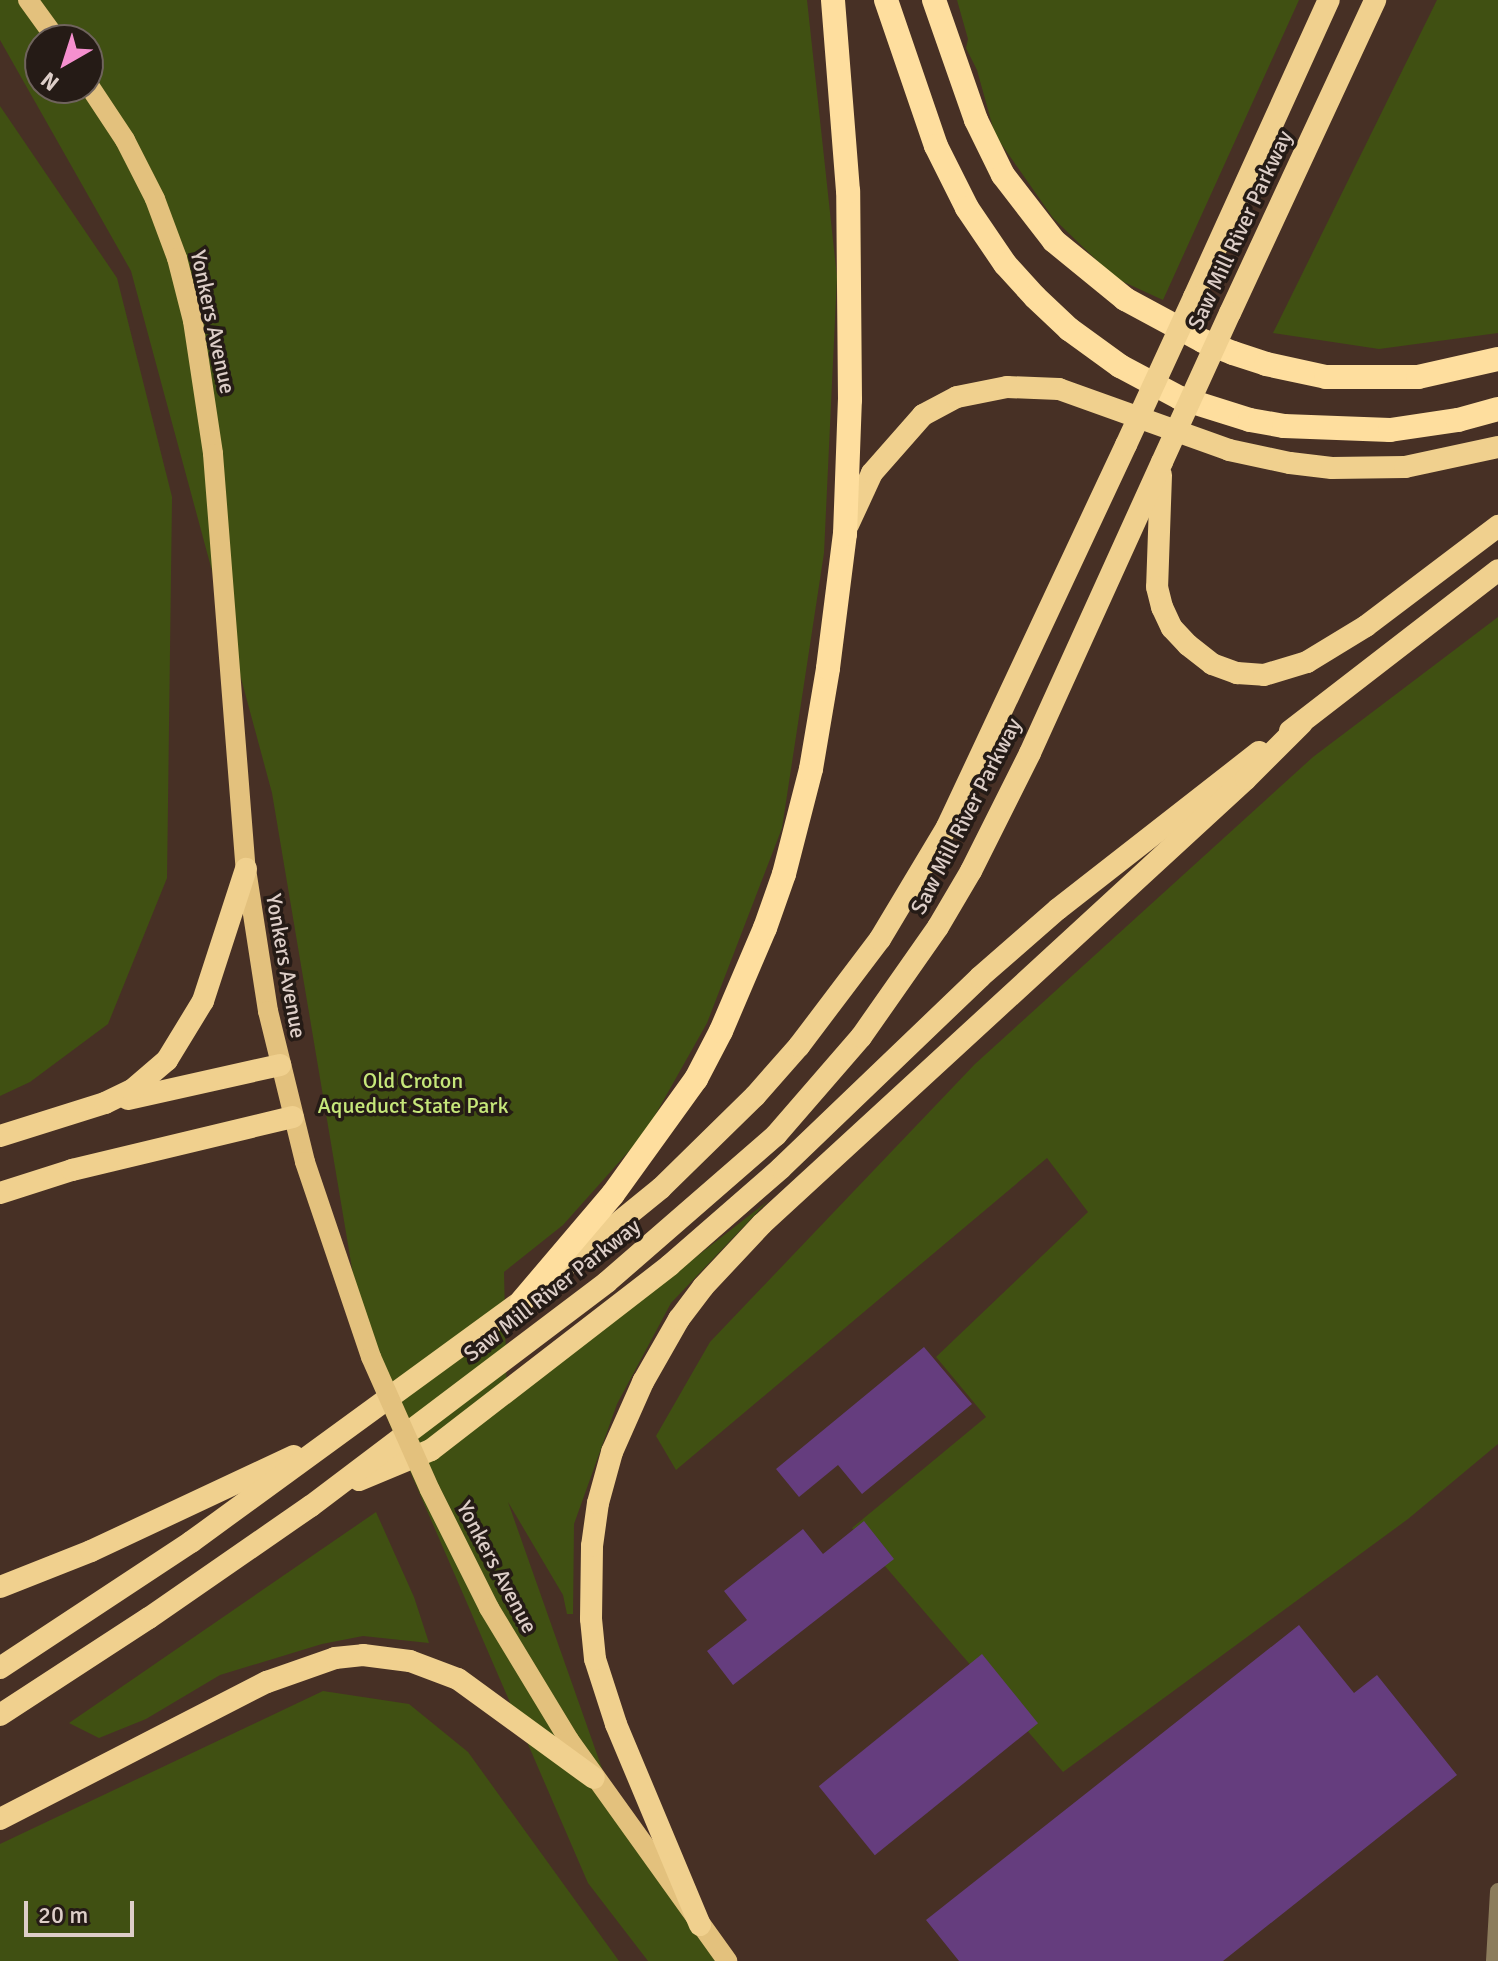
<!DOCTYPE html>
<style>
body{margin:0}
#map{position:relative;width:1498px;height:1961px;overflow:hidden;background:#473025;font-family:Signika,sans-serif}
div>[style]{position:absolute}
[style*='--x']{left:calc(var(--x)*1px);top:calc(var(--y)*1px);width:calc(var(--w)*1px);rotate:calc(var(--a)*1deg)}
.green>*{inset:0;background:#405012}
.building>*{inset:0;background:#653d7e;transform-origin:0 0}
.minor>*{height:16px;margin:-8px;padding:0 8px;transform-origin:8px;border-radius:8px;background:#8c7c5c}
.primary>*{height:20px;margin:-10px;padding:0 10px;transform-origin:10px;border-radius:10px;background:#e3c17d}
.trunk>*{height:22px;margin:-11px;padding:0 11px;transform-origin:11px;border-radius:11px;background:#f0d08e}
.motorway>*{height:24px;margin:-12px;padding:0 12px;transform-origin:12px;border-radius:12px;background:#fede9e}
.primary-bridge>*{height:20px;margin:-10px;padding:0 10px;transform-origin:10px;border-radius:10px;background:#e3c17d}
.trunk-bridge>*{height:22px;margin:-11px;padding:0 11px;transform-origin:11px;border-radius:11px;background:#f0d08e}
span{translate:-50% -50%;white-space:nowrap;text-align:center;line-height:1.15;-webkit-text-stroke:7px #251b16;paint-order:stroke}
.street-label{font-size:22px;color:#ddcec8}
.park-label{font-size:22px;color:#c6e77a}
.north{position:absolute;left:24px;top:24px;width:80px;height:80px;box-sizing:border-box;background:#251b16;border:2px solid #6f635d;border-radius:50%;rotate:219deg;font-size:22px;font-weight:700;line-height:32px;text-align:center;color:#ddcec8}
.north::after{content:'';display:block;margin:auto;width:28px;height:36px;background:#f690cf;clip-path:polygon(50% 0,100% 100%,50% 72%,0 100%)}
.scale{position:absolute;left:24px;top:1901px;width:110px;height:36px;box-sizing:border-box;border:4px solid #ddcec8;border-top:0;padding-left:10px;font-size:24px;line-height:28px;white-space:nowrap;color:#ddcec8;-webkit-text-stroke:6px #251b16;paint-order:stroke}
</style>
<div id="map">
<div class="green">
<i style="clip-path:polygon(evenodd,0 0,807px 0,837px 277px,824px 553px,782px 828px,707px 1023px,645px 1133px,563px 1225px,504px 1272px,507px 1404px,768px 1201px,671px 1303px,617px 1404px,574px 1524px,573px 1614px,567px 1614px,563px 1595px,508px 1502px,616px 1808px,736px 1961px,648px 1961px,588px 1883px,371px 1381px,272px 793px,131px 271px,0 40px,0 0,40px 40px,88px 40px,88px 88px,40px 88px,40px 40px)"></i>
<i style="clip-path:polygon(957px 0,1299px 0,1163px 300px,1115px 278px,1053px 218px,995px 135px,977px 70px,966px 48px,968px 39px)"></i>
<i style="clip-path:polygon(1437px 0,1498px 0,1498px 333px,1379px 349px,1273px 333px)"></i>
<i style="clip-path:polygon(0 106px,117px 278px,172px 497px,167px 878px,108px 1024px,30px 1082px,0 1096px)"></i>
<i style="clip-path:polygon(1498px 617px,1498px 1444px,1408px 1519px,1063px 1772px,852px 1528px,986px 1417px,936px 1357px,1088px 1212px,1047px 1158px,676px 1470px,656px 1436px,710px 1342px,975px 1064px,1313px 757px)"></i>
<i style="clip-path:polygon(376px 1512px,414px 1597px,429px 1643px,363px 1636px,322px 1644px,220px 1675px,146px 1719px,99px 1738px,69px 1723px)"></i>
<i style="clip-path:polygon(323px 1691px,409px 1704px,468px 1752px,619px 1961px,0 1961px,0 1844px)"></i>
</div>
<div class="building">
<i style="clip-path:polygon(924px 1347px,972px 1404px,862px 1494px,838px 1465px,799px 1497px,776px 1469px)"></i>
<i style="clip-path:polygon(864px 1521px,894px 1559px,733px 1685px,707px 1651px,747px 1620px,724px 1591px,803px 1529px,823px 1554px)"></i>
<i style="clip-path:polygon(1299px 1625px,1354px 1693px,1377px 1675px,1457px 1775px,1223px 1961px,959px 1961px,926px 1920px)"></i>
<i style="left:982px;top:1654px;width:89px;height:210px;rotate:51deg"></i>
</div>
<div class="minor">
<i style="--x:1494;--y:1961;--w:70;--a:-86.7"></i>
</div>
<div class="primary">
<i style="--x:28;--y:0;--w:49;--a:54.1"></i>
<i style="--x:88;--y:84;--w:67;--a:56.5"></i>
<i style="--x:125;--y:140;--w:66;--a:63"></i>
<i style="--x:155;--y:199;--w:63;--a:69.6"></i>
<i style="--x:177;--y:258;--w:65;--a:75.7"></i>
<i style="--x:193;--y:321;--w:134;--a:81.4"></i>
<i style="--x:213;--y:454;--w:416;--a:85.5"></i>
<i style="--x:246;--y:869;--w:144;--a:81.2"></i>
<i style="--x:268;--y:1011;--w:155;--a:76.2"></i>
<i style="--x:305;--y:1162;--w:206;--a:71.3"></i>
<i style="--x:430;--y:1490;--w:132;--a:63.4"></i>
<i style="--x:489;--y:1608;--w:154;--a:58.8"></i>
<i style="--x:569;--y:1740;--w:272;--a:54.4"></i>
</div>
<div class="trunk">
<i style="--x:1194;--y:297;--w:326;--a:-65.6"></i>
<i style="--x:1230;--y:313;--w:345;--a:-65.1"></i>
<i style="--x:1161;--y:475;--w:112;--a:92"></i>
<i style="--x:1157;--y:587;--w:21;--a:76"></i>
<i style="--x:1162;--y:607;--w:23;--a:65"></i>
<i style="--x:1172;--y:628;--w:23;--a:47"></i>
<i style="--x:1188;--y:645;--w:31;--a:38"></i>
<i style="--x:1212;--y:664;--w:27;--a:20"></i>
<i style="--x:1237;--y:673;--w:27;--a:4"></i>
<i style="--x:1264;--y:675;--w:45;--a:-16.8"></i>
<i style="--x:1307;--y:662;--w:69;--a:-31.4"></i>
<i style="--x:1366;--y:626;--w:166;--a:-37.1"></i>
<i style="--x:848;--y:525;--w:57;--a:-65.2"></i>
<i style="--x:872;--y:473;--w:77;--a:-48.7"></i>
<i style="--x:923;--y:415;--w:38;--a:-28"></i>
<i style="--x:957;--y:397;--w:51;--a:-11.3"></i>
<i style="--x:1007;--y:387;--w:52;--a:2.2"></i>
<i style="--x:1059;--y:389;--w:181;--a:19.7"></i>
<i style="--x:1229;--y:450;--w:62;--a:12"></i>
<i style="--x:1290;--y:463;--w:42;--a:6.8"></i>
<i style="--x:1332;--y:468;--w:73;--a:-0.8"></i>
<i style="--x:1405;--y:467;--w:95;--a:-12.1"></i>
<i style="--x:1290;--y:731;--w:263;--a:-37.7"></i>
<i style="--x:128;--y:1099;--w:156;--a:-12.6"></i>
<i style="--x:0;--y:1136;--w:110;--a:-17.4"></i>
<i style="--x:105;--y:1103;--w:30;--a:-26"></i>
<i style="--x:132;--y:1090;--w:46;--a:-40.6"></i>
<i style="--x:167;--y:1060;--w:69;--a:-58.6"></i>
<i style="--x:203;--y:1001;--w:139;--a:-72"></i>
<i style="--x:0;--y:1193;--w:76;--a:-17.7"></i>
<i style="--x:72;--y:1170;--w:227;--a:-13.5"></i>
<i style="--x:359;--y:1480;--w:78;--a:-22.6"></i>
<i style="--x:431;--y:1450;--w:302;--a:-37.7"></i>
<i style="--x:670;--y:1265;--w:147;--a:-41.1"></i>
<i style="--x:781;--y:1168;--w:276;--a:-43.8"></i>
<i style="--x:980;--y:977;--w:103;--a:-41.1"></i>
<i style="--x:1058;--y:909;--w:255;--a:-38"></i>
<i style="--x:0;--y:1587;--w:98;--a:-21.6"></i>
<i style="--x:91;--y:1551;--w:224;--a:-25.1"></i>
<i style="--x:0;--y:1668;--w:229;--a:-33.4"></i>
<i style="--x:191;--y:1542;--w:409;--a:-36.1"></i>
<i style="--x:522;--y:1301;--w:179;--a:-39.1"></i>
<i style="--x:661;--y:1188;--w:132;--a:-44.4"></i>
<i style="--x:755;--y:1096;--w:67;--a:-48.7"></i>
<i style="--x:799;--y:1046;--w:134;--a:-52.9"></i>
<i style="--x:880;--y:939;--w:131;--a:-59.1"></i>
<i style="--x:947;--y:827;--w:422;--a:-64.9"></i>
<i style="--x:0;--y:1715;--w:178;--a:-33.1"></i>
<i style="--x:149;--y:1618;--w:197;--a:-34.7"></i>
<i style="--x:311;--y:1506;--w:371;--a:-37.1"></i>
<i style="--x:607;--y:1282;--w:224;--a:-41"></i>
<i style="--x:776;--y:1135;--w:130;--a:-49.1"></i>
<i style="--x:861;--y:1037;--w:134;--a:-55"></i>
<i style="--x:938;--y:927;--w:65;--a:-59.5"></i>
<i style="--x:971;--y:871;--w:132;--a:-63.4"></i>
<i style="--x:1030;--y:753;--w:320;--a:-65.6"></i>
<i style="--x:0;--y:1819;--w:300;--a:-27.2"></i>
<i style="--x:267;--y:1682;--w:72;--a:-19.4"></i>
<i style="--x:335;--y:1658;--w:28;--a:-6"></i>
<i style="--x:363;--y:1655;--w:47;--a:7.3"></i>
<i style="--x:410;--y:1661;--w:51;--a:20.6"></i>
<i style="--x:458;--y:1679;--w:168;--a:36.1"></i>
<i style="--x:700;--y:1925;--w:218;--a:-112.7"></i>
<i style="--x:616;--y:1724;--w:68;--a:-107.9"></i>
<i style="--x:595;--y:1659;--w:40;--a:-95.7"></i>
<i style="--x:591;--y:1619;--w:73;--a:-89.2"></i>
<i style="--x:592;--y:1546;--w:43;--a:-82.1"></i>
<i style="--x:598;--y:1503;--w:53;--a:-74.6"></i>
<i style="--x:612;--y:1452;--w:77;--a:-66.1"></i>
<i style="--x:643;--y:1382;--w:73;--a:-60.3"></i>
<i style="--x:679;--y:1319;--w:40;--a:-53"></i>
<i style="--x:703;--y:1287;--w:86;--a:-46.9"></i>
<i style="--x:762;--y:1224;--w:657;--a:-42.6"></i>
<i style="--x:1246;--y:779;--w:79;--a:-45"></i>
</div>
<div class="motorway">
<i style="--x:886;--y:0;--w:154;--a:71.1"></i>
<i style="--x:936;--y:146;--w:69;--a:63.4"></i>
<i style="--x:967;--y:208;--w:68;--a:55.8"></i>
<i style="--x:1005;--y:264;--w:45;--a:47.7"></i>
<i style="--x:1035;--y:297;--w:47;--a:43.3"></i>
<i style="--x:1069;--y:329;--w:63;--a:36"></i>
<i style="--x:1120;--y:366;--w:68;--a:28.1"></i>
<i style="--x:1180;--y:398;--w:73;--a:17.4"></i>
<i style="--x:1250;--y:420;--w:35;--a:10"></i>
<i style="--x:1284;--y:426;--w:106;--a:2.2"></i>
<i style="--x:1390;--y:430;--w:69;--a:-8.4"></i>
<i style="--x:1458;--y:420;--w:41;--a:-15.4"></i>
<i style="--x:934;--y:0;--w:127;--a:70.7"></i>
<i style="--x:976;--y:120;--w:61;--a:63.9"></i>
<i style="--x:1003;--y:175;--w:83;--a:52.3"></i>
<i style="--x:1054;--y:241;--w:92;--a:39.2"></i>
<i style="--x:1125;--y:299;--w:89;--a:28.3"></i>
<i style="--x:1203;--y:341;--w:32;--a:22"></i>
<i style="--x:1233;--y:353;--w:35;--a:18"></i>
<i style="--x:1266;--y:364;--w:61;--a:12.2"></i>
<i style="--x:1326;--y:377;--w:92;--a:0"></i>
<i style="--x:1418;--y:377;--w:82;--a:-12.7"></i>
<i style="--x:522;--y:1301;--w:140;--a:-49.6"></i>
<i style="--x:613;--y:1194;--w:142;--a:-54.2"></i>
<i style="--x:696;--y:1079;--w:54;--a:-62.5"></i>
<i style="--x:721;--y:1031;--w:112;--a:-66.9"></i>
<i style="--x:765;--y:928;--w:57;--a:-70.6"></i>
<i style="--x:784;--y:874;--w:108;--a:-75.6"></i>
<i style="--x:811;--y:769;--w:102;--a:-80.4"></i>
<i style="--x:828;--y:668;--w:135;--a:-82.8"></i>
<i style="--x:845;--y:534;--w:134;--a:-87.9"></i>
<i style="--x:850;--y:400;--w:209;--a:-90.5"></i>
<i style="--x:848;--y:191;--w:192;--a:-94.5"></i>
</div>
<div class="primary-bridge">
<i style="--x:371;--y:1357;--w:145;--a:66.1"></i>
</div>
<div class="trunk-bridge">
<i style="--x:1126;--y:445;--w:163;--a:-65.3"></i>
<i style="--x:1162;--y:462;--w:164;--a:-65.5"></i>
</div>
<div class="street-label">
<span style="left:1240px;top:230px;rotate:-65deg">Saw Mill River Parkway</span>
<span style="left:213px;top:322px;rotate:78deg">Yonkers Avenue</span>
<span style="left:966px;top:816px;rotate:-63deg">Saw Mill River Parkway</span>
<span style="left:286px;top:966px;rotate:80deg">Yonkers Avenue</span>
<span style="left:552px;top:1290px;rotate:-38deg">Saw Mill River Parkway</span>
<span style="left:497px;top:1567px;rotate:62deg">Yonkers Avenue</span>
</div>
<div class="park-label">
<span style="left:413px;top:1093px">Old Croton<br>Aqueduct State Park</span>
</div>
<div class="north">N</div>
<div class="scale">20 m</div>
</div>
